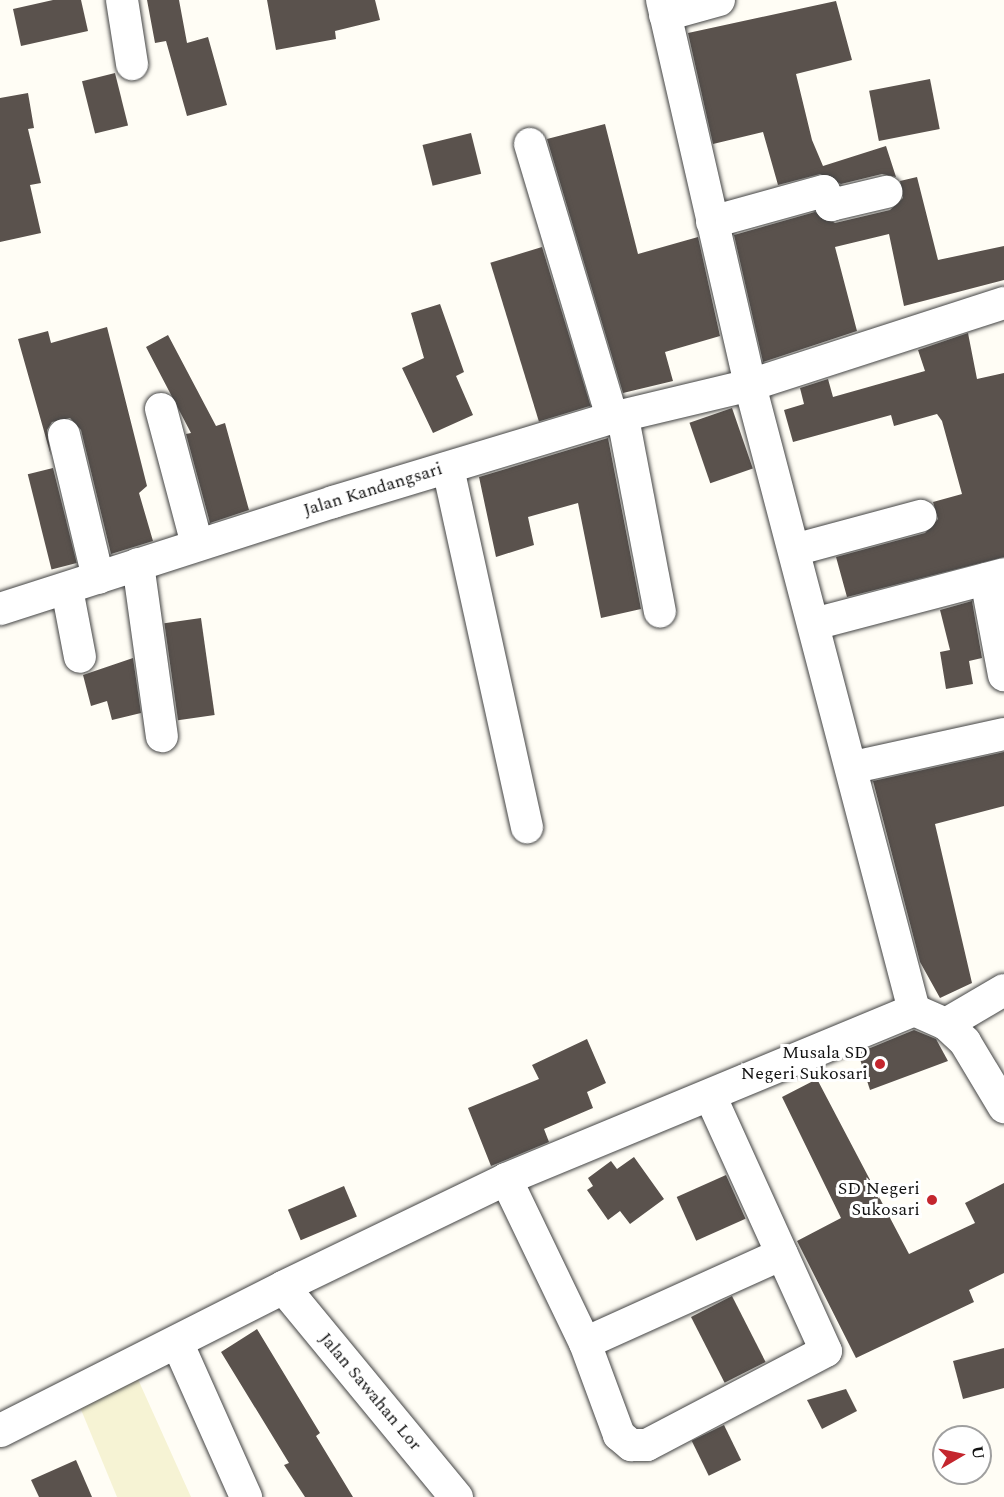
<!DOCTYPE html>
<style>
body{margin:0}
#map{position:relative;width:1004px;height:1497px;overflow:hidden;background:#fffdf5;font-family:Spectral,serif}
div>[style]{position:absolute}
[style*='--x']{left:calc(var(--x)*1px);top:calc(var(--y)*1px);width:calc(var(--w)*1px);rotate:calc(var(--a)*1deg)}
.farmland>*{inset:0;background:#f6f3d4}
.building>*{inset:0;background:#5a524d;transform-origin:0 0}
.roads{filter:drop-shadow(0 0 2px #444) drop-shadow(0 0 2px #444)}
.minor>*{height:32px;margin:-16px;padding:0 16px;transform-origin:16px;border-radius:16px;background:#fff}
.tertiary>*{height:33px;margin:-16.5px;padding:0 16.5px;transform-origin:16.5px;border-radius:16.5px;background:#fff}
.dots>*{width:16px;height:16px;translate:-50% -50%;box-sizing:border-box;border:3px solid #fff;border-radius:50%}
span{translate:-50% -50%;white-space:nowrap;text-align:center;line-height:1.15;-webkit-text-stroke:6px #fff;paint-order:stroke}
.street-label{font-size:18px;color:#111}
.poi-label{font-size:18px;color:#111}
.right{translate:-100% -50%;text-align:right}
.north{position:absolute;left:932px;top:1425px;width:60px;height:60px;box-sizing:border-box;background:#fff;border:2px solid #a0a0a0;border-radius:50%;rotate:81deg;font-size:16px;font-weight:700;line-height:24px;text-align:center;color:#111}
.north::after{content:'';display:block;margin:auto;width:21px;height:27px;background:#c4262e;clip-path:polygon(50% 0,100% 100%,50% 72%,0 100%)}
</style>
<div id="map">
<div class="farmland">
<i style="clip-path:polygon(132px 1366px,191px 1497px,117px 1497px,75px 1395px)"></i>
</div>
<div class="building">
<i style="clip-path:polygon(53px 0,81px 0,88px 31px,21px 46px,13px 9px)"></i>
<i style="clip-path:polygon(147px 0,179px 0,187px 43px,208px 37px,227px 105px,187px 116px,166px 41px,155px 43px)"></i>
<i style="clip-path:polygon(267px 0,375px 0,380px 20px,335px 31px,336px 39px,276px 50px)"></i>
<i style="clip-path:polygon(836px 1px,852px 60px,796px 74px,812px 140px,823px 166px,886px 146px,896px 177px,882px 174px,841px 184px,820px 174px,778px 185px,763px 132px,713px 144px,688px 33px)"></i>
<i style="left:115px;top:73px;width:54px;height:34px;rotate:76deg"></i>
<i style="left:930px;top:79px;width:51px;height:62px;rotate:79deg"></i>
<i style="clip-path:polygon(28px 93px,34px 128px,28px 129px,41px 183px,30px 185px,41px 233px,0 242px,0 98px)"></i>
<i style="clip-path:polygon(605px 124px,638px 254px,698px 237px,720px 336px,665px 352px,673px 381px,623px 393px,547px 139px)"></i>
<i style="left:471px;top:133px;width:42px;height:50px;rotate:76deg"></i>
<i style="clip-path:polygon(917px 177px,938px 260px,1004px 246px,1004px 280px,904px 306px,889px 234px,835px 247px,857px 331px,763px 362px,734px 235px,815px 212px,835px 223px,890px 210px,903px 198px,900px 181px)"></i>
<i style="left:542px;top:247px;width:166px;height:54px;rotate:73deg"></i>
<i style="clip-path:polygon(440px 304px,464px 372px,456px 376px,473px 415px,433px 433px,402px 368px,424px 358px,411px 313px)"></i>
<i style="clip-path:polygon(107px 327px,147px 486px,139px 493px,153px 541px,111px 554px,81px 430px,70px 418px,52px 422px,47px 430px,51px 456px,18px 339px,48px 331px,51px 343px)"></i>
<i style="clip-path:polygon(968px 333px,977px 379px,1004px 373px,1004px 557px,847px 597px,836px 557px,925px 533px,938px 519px,933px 502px,962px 494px,942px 421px,937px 414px,894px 426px,891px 415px,793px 442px,784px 410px,804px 404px,800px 388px,828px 379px,833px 397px,925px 371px,918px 350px)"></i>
<i style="clip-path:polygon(168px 335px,216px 426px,225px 423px,249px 510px,210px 523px,186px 434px,191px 433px,146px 347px)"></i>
<i style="left:732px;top:408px;width:64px;height:45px;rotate:71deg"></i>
<i style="clip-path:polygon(608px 438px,641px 609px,601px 618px,578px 503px,528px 517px,534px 545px,496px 557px,479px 477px)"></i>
<i style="left:53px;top:468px;width:98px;height:26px;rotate:76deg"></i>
<i style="clip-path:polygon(972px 601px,982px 658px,969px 661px,973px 684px,946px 689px,940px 652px,950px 650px,940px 610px)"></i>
<i style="left:201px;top:618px;width:98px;height:37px;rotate:82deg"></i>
<i style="clip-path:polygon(133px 658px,141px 713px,112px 720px,107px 701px,91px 706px,83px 675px)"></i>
<i style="clip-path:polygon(1004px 752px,1004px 806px,935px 824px,972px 983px,940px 998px,920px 962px,873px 781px)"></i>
<i style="clip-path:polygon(914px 1030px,936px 1039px,948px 1061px,870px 1090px,858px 1053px)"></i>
<i style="clip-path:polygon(587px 1039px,606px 1083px,587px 1092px,593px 1108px,544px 1129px,549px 1142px,491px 1166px,468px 1108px,539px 1079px,532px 1065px)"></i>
<i style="clip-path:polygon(817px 1079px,909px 1254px,975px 1223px,965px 1203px,1004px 1183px,1004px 1273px,969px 1290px,974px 1302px,856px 1358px,797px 1241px,841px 1218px,782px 1097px)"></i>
<i style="clip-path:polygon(634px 1157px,664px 1199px,630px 1224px,620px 1211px,608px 1220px,587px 1190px,593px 1186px,588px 1178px,611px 1161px,617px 1169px)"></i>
<i style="left:726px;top:1175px;width:48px;height:54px;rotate:66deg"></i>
<i style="left:344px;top:1186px;width:33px;height:61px;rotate:67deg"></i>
<i style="left:732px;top:1296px;width:74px;height:46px;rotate:63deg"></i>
<i style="clip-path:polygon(257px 1329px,320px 1433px,316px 1436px,353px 1497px,305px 1497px,284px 1465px,289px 1463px,221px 1352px)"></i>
<i style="clip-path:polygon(1004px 1348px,1004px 1388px,963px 1399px,953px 1361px)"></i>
<i style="clip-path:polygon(846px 1389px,857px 1411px,822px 1429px,807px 1400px)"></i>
<i style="left:724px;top:1425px;width:39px;height:36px;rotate:64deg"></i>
<i style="clip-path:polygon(76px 1460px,92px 1497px,39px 1497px,31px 1480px)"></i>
</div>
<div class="roads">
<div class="minor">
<i style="--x:122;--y:0;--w:65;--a:81.1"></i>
<i style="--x:662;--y:0;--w:395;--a:77.1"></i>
<i style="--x:750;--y:385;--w:646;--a:75.3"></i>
<i style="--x:665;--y:15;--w:56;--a:-15.5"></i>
<i style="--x:530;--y:144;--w:286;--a:73.3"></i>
<i style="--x:712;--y:222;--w:116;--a:-15.5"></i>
<i style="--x:824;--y:191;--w:16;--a:63"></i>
<i style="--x:831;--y:205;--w:57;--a:-13.3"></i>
<i style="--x:161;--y:409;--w:140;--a:75.1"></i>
<i style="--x:623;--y:418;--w:197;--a:79.2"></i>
<i style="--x:64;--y:435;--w:147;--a:76.6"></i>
<i style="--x:448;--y:468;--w:368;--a:77.6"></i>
<i style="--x:794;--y:550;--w:131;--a:-15.1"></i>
<i style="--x:138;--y:564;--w:174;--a:82.1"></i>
<i style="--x:986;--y:579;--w:98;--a:79.4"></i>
<i style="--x:67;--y:589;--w:69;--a:79.2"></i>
<i style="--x:0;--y:609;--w:350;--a:-17.8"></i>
<i style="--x:333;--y:502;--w:291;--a:-16.8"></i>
<i style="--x:612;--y:418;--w:142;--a:-13.4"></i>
<i style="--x:750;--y:385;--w:267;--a:-17.9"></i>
<i style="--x:814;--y:624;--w:196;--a:-14.7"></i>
<i style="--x:854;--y:767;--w:154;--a:-12.4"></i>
<i style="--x:946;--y:1024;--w:67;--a:-30.4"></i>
<i style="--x:506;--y:1179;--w:182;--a:64.3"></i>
<i style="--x:585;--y:1343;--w:98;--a:69.7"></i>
<i style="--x:619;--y:1435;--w:16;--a:40"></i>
<i style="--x:631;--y:1445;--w:16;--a:0"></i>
<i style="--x:647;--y:1445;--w:202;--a:-27.7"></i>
<i style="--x:826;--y:1351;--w:278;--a:-114.4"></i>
<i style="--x:283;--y:1287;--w:248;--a:-25.8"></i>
<i style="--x:506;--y:1179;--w:442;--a:-22.5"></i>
<i style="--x:914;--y:1010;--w:35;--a:24"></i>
<i style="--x:946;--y:1024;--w:26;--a:43"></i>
<i style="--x:965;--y:1042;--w:76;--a:59"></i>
<i style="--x:177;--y:1342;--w:170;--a:66"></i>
<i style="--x:585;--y:1343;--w:216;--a:-24.3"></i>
</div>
<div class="tertiary">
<i style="--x:0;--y:1430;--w:317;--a:-26.8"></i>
<i style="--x:283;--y:1287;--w:272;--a:50.5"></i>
</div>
</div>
<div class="dots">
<i style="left:880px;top:1064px;background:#c4262e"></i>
<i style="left:932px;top:1200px;background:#c4262e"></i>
</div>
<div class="street-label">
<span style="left:373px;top:490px;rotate:-17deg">Jalan Kandangsari</span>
<span style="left:370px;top:1392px;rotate:50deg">Jalan Sawahan Lor</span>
</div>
<div class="poi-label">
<span class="right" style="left:868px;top:1064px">Musala SD<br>Negeri Sukosari</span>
<span class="right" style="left:920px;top:1200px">SD Negeri<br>Sukosari</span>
</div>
<div class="north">U</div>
</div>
